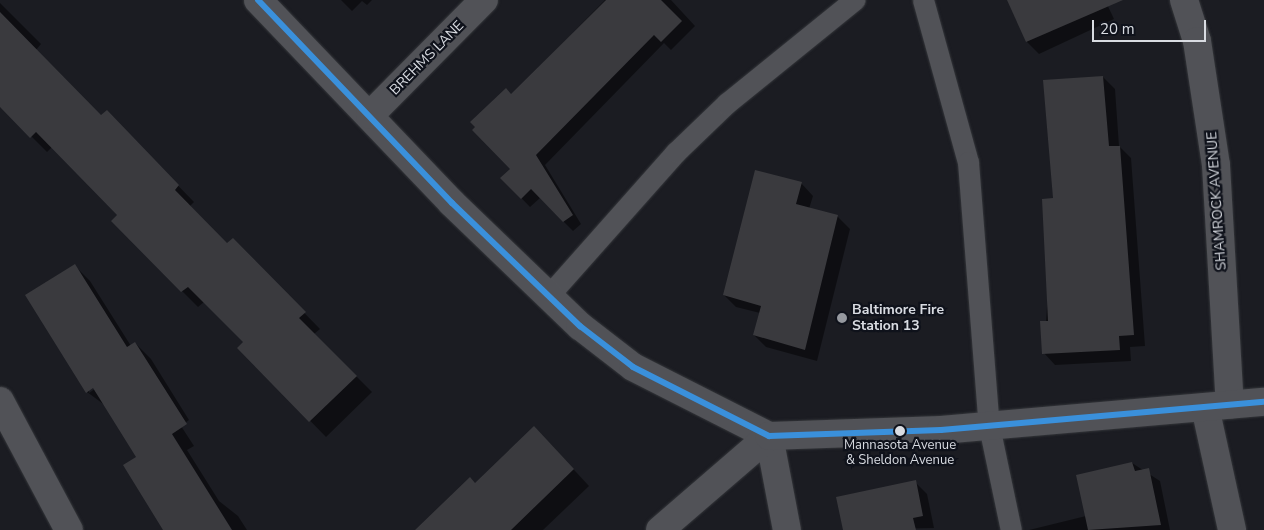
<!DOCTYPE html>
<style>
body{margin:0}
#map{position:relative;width:1264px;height:530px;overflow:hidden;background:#1b1c22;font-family:"Nunito Sans",sans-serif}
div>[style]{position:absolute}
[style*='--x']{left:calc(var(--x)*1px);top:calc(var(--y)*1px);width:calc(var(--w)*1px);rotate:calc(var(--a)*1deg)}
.shadow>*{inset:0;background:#0007}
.building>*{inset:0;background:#3a3a3e}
.roads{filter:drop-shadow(0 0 1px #34363a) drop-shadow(0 0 1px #34363a)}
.service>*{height:21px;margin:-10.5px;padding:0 10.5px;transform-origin:10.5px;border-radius:10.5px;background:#515257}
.minor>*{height:28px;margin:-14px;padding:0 14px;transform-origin:14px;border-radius:14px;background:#515257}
.tertiary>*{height:28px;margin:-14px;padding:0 14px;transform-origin:14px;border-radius:14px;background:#515257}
.bus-1>*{height:6px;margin:-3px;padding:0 3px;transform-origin:3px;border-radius:3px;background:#3a90db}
.dots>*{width:14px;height:14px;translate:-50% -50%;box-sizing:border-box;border:2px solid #0f121b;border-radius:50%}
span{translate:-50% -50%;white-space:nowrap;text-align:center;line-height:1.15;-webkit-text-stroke:4.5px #0f121b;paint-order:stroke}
.bus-label{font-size:13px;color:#d9dce2}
.street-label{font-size:14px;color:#d9dce2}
.poi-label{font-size:14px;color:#d9dce2;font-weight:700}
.left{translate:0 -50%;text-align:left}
.scale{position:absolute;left:1092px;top:20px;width:114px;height:22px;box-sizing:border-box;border:2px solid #d9dce2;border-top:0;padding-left:6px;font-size:15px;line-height:18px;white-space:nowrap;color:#d9dce2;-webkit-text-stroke:4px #0f121b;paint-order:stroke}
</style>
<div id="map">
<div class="shadow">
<i style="clip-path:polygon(341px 0,372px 0,367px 5px,362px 1px,352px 11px)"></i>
<i style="clip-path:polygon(605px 0,671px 0,695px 26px,671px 50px,664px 43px,545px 165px,581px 224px,573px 231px,540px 198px,530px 207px,502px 178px,512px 169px,512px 95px)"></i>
<i style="clip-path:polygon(1008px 0,1105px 0,1114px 19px,1039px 54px,1027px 42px)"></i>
<i style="clip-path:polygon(0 3px,41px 44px,36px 50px,101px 117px,122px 128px,194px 202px,190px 206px,227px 244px,233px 240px,320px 329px,314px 334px,372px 392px,326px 437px,239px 348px,244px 342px,204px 302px,198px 307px,113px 222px,119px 215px,52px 147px,47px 152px,0 105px)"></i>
<i style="clip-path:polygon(1103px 77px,1115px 89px,1119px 146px,1131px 158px,1145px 346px,1130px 347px,1131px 361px,1055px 365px,1044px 353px,1054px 199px)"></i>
<i style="clip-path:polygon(801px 183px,813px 196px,809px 209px,838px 217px,850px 229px,817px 361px,766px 347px,754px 335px,760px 313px,736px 307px,724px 295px)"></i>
<i style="clip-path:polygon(evenodd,74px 265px,90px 281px,131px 346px,135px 343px,151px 359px,189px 420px,181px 426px,194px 446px,187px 450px,219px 501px,238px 516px,247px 530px,164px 530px,137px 457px,106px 406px,87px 392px,26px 295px,74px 265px,98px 384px,99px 386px,89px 393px,89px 390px,98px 384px)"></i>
<i style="clip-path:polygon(550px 444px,589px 486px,543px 530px,417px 530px,475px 484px)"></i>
<i style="clip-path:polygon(1132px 463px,1160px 481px,1170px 530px,1029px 530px,1086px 516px)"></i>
<i style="clip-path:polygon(915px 482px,927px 494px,934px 528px,844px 530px)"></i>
</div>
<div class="building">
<i style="clip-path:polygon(606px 0,661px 0,682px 21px,661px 42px,654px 35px,536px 155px,573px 215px,563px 222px,531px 189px,521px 199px,500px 178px,510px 169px,472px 130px,475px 127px,470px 122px,506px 88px,511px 94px)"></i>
<i style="clip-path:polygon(1007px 0,1123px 0,1026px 42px)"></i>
<i style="clip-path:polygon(0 12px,101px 115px,107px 110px,179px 185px,175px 190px,227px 243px,233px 238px,306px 312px,299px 318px,357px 376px,309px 422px,237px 348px,243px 342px,188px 287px,181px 292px,111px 221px,117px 215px,36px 132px,30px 138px,0 107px)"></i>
<i style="clip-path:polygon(1103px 76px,1109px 146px,1120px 146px,1134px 335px,1119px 336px,1120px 350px,1042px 354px,1040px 321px,1048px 321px,1042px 199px,1053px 198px,1043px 80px)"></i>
<i style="clip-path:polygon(755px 170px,802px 182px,796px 204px,838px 215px,805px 350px,753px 335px,761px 306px,723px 295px)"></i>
<i style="clip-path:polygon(75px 264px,127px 347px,135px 342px,187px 424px,172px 434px,232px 530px,163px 530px,123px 465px,136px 457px,93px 388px,86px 393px,25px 295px)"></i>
<i style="clip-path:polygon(534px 426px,574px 469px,511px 530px,415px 530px,470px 477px,475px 483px)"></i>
<i style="clip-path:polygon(1132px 462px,1135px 471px,1149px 468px,1161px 525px,1088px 530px,1076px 475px)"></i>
<i style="clip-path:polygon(916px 480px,923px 516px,913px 518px,916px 530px,843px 530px,836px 497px)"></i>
</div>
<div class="roads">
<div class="service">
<i style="--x:923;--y:0;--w:168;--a:74.5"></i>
<i style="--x:968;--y:162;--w:265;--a:85.5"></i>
<i style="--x:989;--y:426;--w:106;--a:78.1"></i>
<i style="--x:549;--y:295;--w:191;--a:-48.4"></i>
<i style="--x:676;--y:152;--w:71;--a:-43.9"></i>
<i style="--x:727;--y:103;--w:164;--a:-39"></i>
</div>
<div class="minor">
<i style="--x:258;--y:0;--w:281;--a:46.3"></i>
<i style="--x:452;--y:203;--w:178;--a:43.9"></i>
<i style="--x:580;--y:326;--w:67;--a:37.7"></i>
<i style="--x:633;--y:367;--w:153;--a:26.9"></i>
<i style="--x:769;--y:436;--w:96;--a:79.2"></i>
<i style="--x:1184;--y:0;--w:43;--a:72.4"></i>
<i style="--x:1197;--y:41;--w:125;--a:81.3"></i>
<i style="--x:1216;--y:165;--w:240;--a:86.7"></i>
<i style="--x:370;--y:115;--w:162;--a:-45.3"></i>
<i style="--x:0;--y:401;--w:146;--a:61.9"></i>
<i style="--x:1205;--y:407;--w:126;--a:77.6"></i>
</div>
<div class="tertiary">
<i style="--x:660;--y:530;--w:144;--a:-40.8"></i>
<i style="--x:769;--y:436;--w:172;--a:-2"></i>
<i style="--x:941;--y:430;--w:324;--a:-5"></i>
</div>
</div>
<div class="bus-1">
<i style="--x:258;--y:0;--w:281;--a:46.3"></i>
<i style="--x:452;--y:203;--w:178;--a:43.9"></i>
<i style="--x:580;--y:326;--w:67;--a:37.7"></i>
<i style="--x:633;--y:367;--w:153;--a:26.9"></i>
<i style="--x:769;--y:436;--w:172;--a:-2"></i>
<i style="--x:941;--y:430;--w:324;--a:-5"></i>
</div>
<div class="dots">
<i style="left:842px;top:318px;background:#96999f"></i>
<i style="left:900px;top:431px;background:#d9dce2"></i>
</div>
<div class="bus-label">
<span style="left:900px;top:453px">Mannasota Avenue<br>&amp; Sheldon Avenue</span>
</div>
<div class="street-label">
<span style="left:427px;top:58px;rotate:-45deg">BREHMS LANE</span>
<span style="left:1217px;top:201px;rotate:-94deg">SHAMROCK AVENUE</span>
</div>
<div class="poi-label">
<span class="left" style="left:852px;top:318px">Baltimore Fire<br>Station 13</span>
</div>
<div class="scale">20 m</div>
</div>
